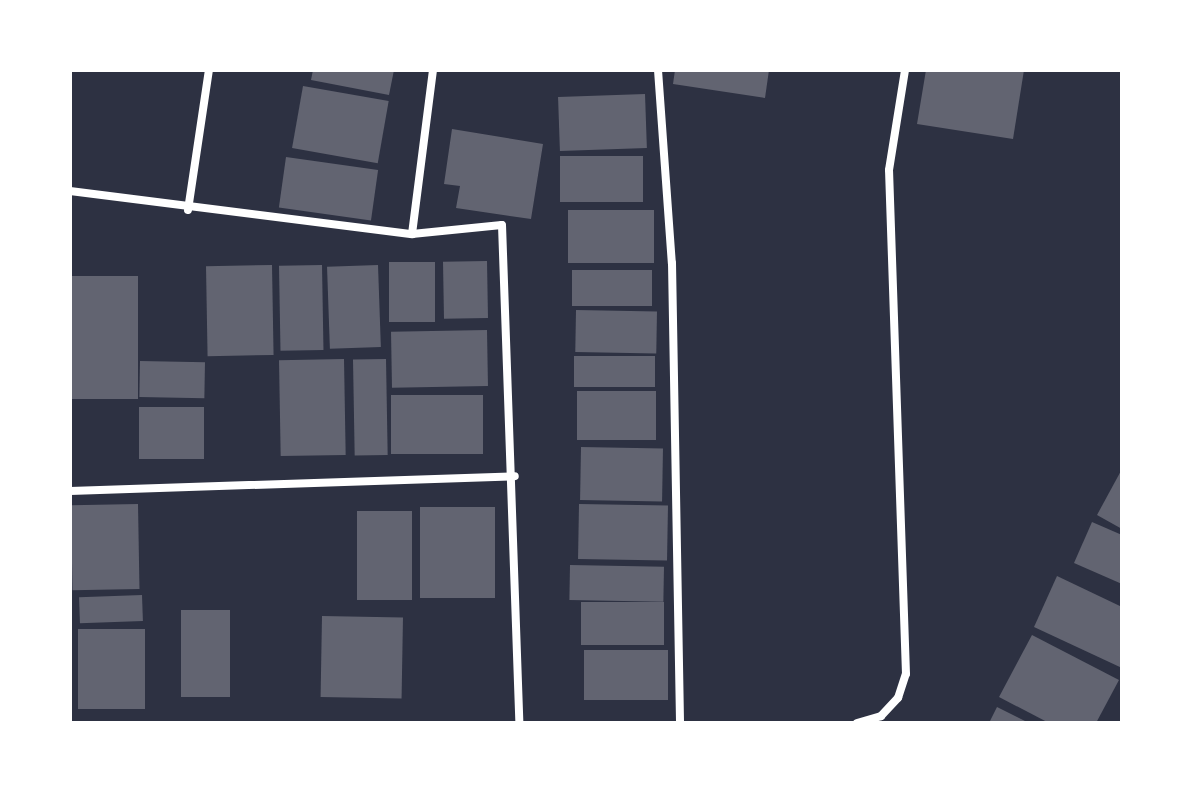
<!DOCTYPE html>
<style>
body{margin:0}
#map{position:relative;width:1192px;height:793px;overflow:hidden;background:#2d3142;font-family:"Golos Text",sans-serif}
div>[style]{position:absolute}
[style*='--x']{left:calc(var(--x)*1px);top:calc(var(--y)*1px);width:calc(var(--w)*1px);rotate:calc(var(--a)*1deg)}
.building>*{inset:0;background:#626471;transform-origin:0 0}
.minor>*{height:8px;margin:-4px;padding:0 4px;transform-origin:4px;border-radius:4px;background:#fff}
span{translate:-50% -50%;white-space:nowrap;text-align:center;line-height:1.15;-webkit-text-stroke:8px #fff;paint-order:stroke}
.frame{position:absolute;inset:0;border:72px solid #fff;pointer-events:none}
</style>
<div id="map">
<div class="building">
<i style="clip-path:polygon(313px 70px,394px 70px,389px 95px,311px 80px)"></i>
<i style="clip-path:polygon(675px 70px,769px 70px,765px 98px,673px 84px)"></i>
<i style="clip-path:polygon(926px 70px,1024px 70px,1013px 139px,917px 124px)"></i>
<i style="left:303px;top:86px;width:87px;height:63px;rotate:10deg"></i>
<i style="left:645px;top:94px;width:54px;height:87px;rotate:88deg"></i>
<i style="clip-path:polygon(452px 129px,543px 144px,531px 219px,456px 208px,460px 186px,444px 184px)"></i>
<i style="left:643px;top:156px;width:46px;height:83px;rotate:90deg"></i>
<i style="left:286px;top:157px;width:93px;height:51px;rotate:8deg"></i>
<i style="left:568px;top:210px;width:86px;height:53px"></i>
<i style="left:487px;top:261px;width:57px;height:44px;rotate:89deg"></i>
<i style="left:389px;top:262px;width:46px;height:60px"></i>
<i style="left:272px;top:265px;width:90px;height:66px;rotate:89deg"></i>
<i style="left:322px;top:265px;width:85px;height:43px;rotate:89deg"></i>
<i style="left:378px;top:265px;width:82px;height:51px;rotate:88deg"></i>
<i style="left:572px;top:270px;width:80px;height:36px"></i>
<i style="left:71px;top:276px;width:67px;height:123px"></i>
<i style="left:576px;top:310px;width:81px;height:42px;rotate:1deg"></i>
<i style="left:487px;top:330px;width:56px;height:96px;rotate:89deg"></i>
<i style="left:574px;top:356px;width:81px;height:31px"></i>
<i style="left:344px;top:359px;width:96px;height:65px;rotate:89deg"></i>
<i style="left:386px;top:359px;width:96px;height:33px;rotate:89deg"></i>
<i style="left:140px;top:361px;width:65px;height:36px;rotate:1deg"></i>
<i style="left:577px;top:391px;width:79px;height:49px"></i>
<i style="left:483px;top:395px;width:59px;height:92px;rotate:90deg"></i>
<i style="left:139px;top:407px;width:65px;height:52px"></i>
<i style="left:581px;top:447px;width:82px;height:53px;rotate:1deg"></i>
<i style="clip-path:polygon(1122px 469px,1122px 529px,1097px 515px)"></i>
<i style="left:138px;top:504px;width:85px;height:67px;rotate:89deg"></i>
<i style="left:579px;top:504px;width:89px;height:55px;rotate:1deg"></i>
<i style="left:420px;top:507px;width:75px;height:91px"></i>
<i style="left:357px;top:511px;width:55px;height:89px"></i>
<i style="clip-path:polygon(1092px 522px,1122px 535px,1122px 584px,1074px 563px)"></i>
<i style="left:570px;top:565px;width:94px;height:35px;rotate:1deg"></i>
<i style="clip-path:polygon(1057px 576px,1122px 607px,1122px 668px,1034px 627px)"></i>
<i style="left:142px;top:595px;width:26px;height:63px;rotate:88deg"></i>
<i style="left:581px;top:602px;width:83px;height:43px"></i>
<i style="left:181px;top:610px;width:49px;height:87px"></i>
<i style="left:322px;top:616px;width:81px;height:81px;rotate:1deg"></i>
<i style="left:78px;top:629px;width:67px;height:80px"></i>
<i style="clip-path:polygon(1032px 635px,1119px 680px,1096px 723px,1049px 723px,999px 697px)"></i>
<i style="left:584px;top:650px;width:84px;height:50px"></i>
<i style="clip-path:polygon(997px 707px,1029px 723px,989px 723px)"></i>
</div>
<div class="minor">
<i style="--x:658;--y:70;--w:194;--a:85.9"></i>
<i style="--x:672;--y:263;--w:460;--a:89"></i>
<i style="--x:70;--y:191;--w:345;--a:7.2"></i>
<i style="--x:412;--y:234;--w:90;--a:-5.7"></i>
<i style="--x:502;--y:225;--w:498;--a:88"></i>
<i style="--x:188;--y:210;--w:142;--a:-81.5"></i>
<i style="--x:412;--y:234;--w:165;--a:-82.7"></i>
<i style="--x:70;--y:491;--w:445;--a:-1.9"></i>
<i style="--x:857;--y:723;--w:25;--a:-16"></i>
<i style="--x:881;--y:716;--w:25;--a:-47"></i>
<i style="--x:898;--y:698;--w:25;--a:-72"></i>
<i style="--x:906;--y:674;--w:504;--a:-91.93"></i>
<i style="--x:889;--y:170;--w:101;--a:-80.9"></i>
</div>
<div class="frame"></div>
</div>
